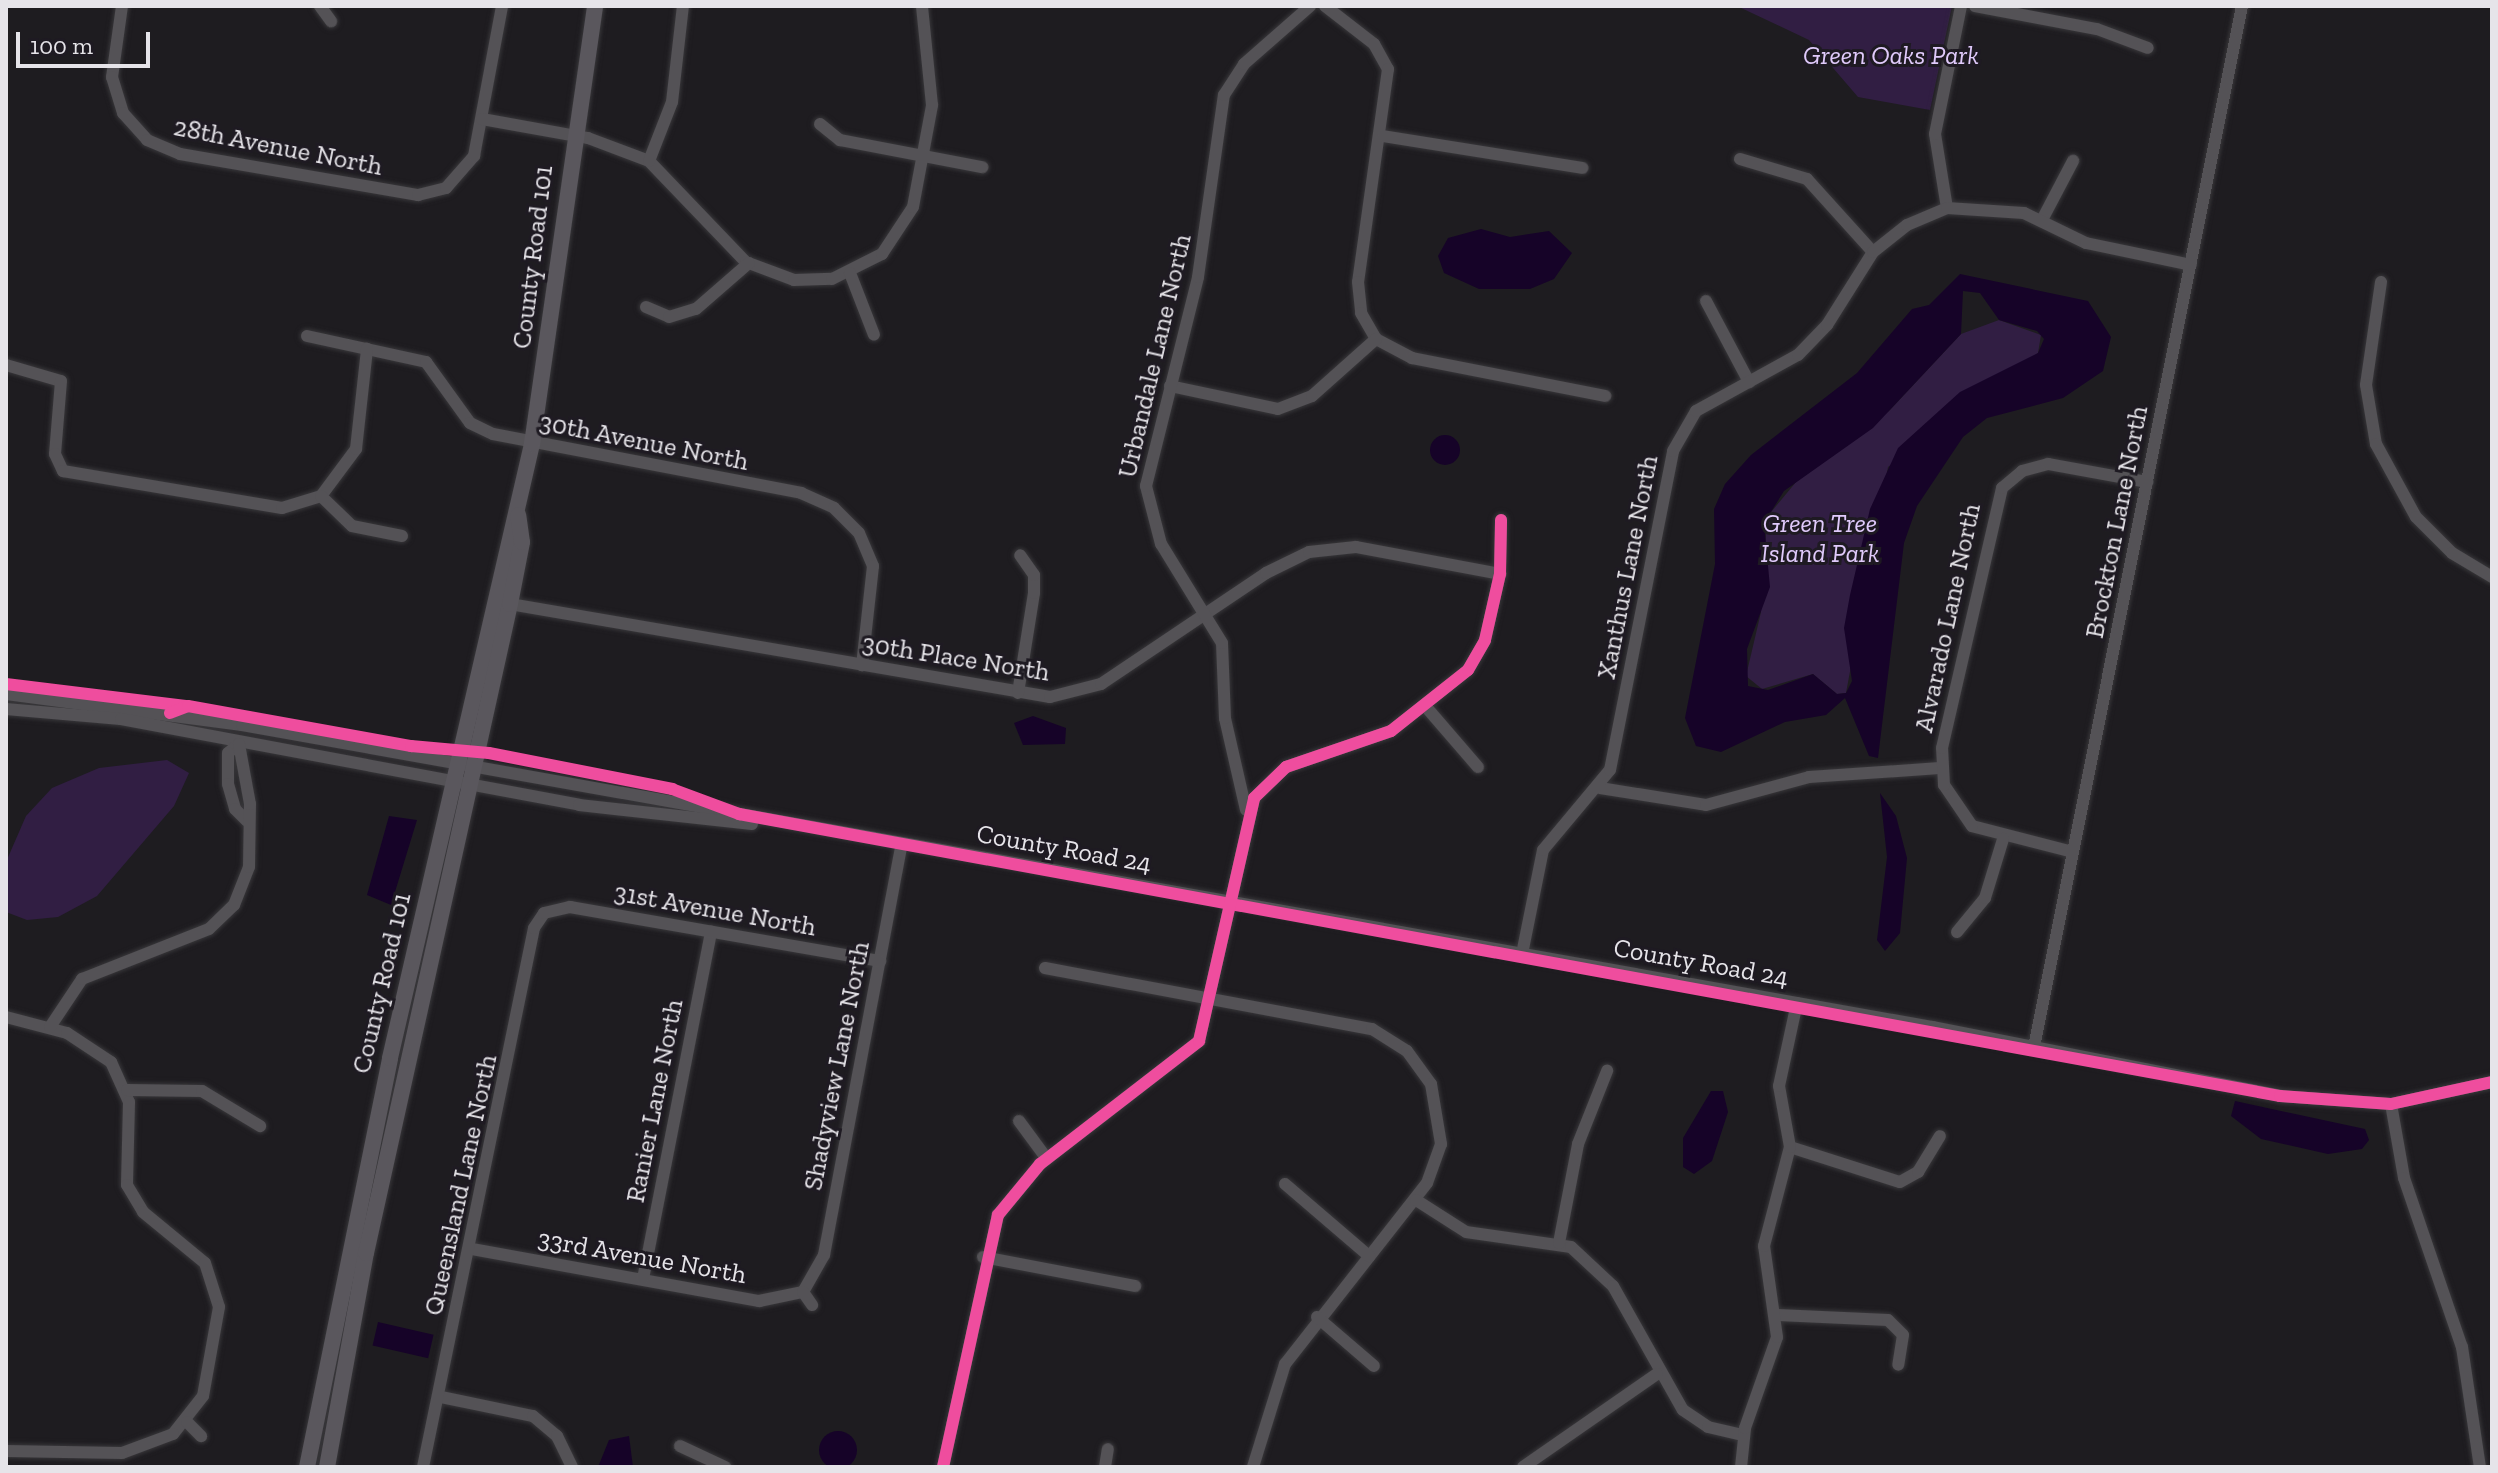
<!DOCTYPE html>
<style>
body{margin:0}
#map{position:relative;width:2498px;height:1473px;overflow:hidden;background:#1e1c20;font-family:"Zilla Slab",serif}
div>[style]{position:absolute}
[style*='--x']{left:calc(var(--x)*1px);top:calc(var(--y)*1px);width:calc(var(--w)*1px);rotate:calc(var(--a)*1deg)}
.green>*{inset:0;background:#311e43}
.water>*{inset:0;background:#160328;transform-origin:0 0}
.round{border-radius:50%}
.roads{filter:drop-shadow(0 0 2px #38373a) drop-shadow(0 0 2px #38373a)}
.minor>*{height:12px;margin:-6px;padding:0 6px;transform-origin:6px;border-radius:6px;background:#545256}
.major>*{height:16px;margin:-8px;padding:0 8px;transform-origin:8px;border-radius:8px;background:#5a575d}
.cycleway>*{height:12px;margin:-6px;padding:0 6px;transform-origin:6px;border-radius:6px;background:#ef4d9e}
span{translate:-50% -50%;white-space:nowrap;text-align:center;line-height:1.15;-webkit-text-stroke:6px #1e1a22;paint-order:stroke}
.park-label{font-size:26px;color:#e0cafb;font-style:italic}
.street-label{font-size:26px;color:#e6e4e9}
.frame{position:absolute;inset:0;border:8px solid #e6e4e9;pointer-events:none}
.scale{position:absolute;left:16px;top:32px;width:134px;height:36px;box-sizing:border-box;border:4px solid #e6e4e9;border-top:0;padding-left:10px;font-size:24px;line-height:28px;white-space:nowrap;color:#e6e4e9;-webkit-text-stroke:6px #1e1a22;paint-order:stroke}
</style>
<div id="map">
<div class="green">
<i style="clip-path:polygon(1737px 6px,1952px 6px,1930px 110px,1858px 97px,1809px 40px)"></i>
<i style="clip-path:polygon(1999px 320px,2041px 335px,2038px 353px,1888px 467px,1846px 693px,1837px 694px,1813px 674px,1762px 689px,1746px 676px,1761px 612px,1767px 517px,1796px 482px,1889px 411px,1961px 334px)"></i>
<i style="clip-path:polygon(167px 760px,189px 773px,174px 806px,97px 896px,58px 917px,27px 920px,6px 912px,6px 862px,26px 816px,52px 788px,99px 768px)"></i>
</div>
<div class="water">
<i style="clip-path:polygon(1481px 229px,1510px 237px,1549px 231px,1572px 253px,1554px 279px,1530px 289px,1479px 289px,1444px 273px,1438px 256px,1448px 238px)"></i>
<i style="clip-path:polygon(evenodd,1960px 274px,2088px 301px,2111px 337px,2103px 371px,2063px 398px,1987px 418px,1963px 437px,1917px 506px,1904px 543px,1878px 758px,1869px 756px,1845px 698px,1826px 715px,1785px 722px,1721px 752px,1696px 746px,1685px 718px,1715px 564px,1714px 509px,1725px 484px,1751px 455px,1857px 373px,1912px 309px,1929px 305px,1960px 274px,1963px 291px,1980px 293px,1999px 320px,2037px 331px,2044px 339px,2038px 353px,1960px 392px,1898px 448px,1870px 509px,1850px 595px,1844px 628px,1852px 681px,1846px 693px,1837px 694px,1813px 674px,1768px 690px,1748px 686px,1747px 649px,1770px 587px,1764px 523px,1784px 491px,1873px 428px,1961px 334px,1963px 291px)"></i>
<i class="round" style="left:1430px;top:435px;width:30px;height:30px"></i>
<i style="clip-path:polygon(1033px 716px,1066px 728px,1065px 744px,1023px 745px,1014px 723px)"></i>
<i style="clip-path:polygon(1880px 793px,1896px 816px,1907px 858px,1900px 933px,1885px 951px,1877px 940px,1887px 857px)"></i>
<i style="clip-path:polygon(389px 816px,417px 820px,391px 905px,367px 895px)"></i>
<i style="clip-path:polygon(1711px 1091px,1723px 1091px,1728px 1112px,1712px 1161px,1694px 1174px,1683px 1167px,1683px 1138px)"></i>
<i style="clip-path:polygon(2235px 1101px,2365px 1129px,2369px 1140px,2362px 1149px,2328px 1154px,2261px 1139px,2231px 1116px)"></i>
<i style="left:378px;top:1322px;width:57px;height:24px;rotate:13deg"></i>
<i class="round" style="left:819px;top:1431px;width:38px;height:38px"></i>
<i style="clip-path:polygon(629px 1436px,633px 1467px,598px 1467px,609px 1440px)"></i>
</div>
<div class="roads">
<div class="minor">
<i style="--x:122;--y:6;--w:72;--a:98"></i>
<i style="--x:112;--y:77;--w:38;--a:73"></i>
<i style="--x:123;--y:113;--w:36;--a:48"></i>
<i style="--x:147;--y:140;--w:36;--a:23"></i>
<i style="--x:180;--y:154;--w:242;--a:9.8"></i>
<i style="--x:418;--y:195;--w:29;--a:-14"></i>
<i style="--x:446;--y:188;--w:43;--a:-48.8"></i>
<i style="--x:474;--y:156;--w:153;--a:-79.4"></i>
<i style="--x:320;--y:6;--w:19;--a:54"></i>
<i style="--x:1325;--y:6;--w:62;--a:37.8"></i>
<i style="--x:1374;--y:44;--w:29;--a:61"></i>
<i style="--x:1388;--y:69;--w:215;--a:98"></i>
<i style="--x:1358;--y:282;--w:31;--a:84"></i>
<i style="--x:1361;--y:313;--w:30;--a:60"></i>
<i style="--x:1376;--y:339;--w:41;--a:27.8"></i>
<i style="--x:1412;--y:358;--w:197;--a:11.1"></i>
<i style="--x:1975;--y:6;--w:124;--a:10.7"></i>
<i style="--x:2097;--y:29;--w:54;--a:20.4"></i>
<i style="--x:482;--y:119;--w:108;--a:10.2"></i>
<i style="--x:588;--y:138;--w:65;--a:20.7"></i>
<i style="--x:649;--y:161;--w:140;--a:46.2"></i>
<i style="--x:746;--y:262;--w:51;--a:20.6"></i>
<i style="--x:794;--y:280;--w:38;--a:-2"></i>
<i style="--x:832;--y:279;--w:56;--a:-26.6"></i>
<i style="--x:882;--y:254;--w:56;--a:-56.6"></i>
<i style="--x:913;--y:207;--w:104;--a:-79.4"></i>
<i style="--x:932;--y:105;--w:100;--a:-95.8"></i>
<i style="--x:820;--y:124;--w:26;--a:39"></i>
<i style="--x:840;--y:140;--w:145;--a:10.8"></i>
<i style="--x:1383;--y:136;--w:202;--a:9.1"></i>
<i style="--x:1740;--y:159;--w:70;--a:16.6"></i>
<i style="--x:1807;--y:179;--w:98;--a:47.9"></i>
<i style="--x:649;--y:161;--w:63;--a:-68.7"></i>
<i style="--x:672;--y:102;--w:97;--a:-83.5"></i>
<i style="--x:1947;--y:208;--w:75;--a:-99.2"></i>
<i style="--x:1935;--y:134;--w:131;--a:-78.5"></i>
<i style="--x:2042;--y:220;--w:67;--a:-62.3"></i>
<i style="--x:850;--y:273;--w:66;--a:68.8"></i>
<i style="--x:2381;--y:282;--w:104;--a:98.3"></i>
<i style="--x:2366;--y:385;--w:60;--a:80.4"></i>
<i style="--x:2376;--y:444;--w:83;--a:61.3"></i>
<i style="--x:2416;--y:517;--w:51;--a:45"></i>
<i style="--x:2452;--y:553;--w:47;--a:31"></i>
<i style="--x:1706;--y:301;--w:92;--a:62"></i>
<i style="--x:646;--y:307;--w:25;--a:23"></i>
<i style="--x:669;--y:317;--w:28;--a:-17"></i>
<i style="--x:696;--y:309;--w:70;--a:-41"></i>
<i style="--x:307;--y:336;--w:122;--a:12.3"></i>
<i style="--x:426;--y:362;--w:75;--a:54.2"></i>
<i style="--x:470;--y:423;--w:25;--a:26"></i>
<i style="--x:493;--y:434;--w:314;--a:10.8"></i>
<i style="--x:801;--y:493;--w:36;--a:24"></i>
<i style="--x:834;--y:508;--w:35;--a:45"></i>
<i style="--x:859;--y:533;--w:36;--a:67"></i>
<i style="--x:873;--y:566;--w:100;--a:96.3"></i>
<i style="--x:6;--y:365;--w:57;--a:16.2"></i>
<i style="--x:61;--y:381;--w:73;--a:94.7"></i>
<i style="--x:55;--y:454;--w:19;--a:65"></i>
<i style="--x:63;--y:471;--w:222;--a:9.6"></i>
<i style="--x:282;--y:508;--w:41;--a:-17.1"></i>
<i style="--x:321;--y:496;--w:59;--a:-53.3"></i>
<i style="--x:356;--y:449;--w:101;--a:-83.7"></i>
<i style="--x:1170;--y:386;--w:110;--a:12"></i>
<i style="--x:1278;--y:409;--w:36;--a:-21"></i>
<i style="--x:1312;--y:396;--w:86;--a:-41.7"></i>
<i style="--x:321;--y:496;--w:43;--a:44.1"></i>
<i style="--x:352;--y:526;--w:51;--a:11.3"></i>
<i style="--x:510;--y:604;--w:548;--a:9.77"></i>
<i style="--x:1050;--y:697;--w:53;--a:-14.3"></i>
<i style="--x:1101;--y:684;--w:199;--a:-33.9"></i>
<i style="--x:1266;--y:573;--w:48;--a:-26"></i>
<i style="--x:1309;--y:552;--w:47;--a:-6.1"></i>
<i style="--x:1356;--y:547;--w:147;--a:10.6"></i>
<i style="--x:1018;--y:693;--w:101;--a:-80.9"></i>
<i style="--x:1034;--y:593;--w:18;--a:-90"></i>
<i style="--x:1034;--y:575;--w:24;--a:-125"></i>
<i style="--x:6;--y:694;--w:238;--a:7.5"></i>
<i style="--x:242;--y:725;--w:1718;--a:10.13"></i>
<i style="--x:1933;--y:1027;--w:354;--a:11.2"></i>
<i style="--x:2280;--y:1096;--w:111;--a:4.1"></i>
<i style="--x:2391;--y:1104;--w:103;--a:-12.3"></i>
<i style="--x:1427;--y:708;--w:78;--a:49.2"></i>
<i style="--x:6;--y:709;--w:115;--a:5"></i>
<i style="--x:121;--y:719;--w:466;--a:10.6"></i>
<i style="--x:579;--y:805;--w:174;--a:6.3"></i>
<i style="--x:239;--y:744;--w:14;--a:141"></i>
<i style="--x:228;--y:753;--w:31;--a:90"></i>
<i style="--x:228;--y:784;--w:26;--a:74"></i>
<i style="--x:235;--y:809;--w:17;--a:45"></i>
<i style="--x:1600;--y:788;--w:107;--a:9.1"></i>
<i style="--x:1706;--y:805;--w:107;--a:-15.2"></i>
<i style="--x:1809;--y:777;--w:131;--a:-3.9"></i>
<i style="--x:1246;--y:810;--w:94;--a:-102.9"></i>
<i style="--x:1225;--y:718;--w:75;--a:-92.3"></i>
<i style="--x:1222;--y:643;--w:116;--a:-121.6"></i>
<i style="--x:1161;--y:544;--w:60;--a:-104.5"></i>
<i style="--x:1146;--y:486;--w:215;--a:-76"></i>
<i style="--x:1198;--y:277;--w:184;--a:-81.9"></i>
<i style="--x:1224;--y:95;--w:37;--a:-57"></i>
<i style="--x:1244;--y:64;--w:88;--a:-41.3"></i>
<i style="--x:2073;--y:852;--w:104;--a:-165.6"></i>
<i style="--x:1972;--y:826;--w:50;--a:-124.3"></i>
<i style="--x:1944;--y:785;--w:37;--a:-93"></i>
<i style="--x:1942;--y:748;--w:267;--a:-77"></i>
<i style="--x:2002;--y:488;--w:26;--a:-40"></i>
<i style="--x:2022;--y:471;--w:27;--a:-15"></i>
<i style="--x:2048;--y:464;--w:101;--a:10.3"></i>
<i style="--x:1957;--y:932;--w:44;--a:-50.5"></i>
<i style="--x:1985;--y:898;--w:62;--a:-73"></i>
<i style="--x:1522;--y:954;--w:106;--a:-78.6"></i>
<i style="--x:1543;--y:850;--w:104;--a:-50.1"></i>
<i style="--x:1610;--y:770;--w:325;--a:-78.8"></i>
<i style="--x:1673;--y:451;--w:46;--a:-60.1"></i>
<i style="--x:1696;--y:411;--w:116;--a:-28.8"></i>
<i style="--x:1798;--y:355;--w:42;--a:-46"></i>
<i style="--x:1827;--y:325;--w:86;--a:-57.8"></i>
<i style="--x:1873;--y:252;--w:43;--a:-38.5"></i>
<i style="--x:1907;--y:225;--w:43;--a:-23"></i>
<i style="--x:1947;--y:208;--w:77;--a:3.7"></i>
<i style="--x:2024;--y:213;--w:69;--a:25.8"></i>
<i style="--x:2086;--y:243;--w:107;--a:11.8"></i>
<i style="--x:1045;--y:968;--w:333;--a:10.6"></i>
<i style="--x:1372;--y:1029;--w:41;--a:32.2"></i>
<i style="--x:1407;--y:1051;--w:41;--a:54"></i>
<i style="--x:1431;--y:1084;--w:61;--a:80.5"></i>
<i style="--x:1441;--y:1144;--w:41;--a:109.7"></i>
<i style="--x:1427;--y:1183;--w:230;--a:128.1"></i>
<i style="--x:1285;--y:1364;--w:108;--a:107.3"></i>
<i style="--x:6;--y:1017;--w:63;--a:14.7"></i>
<i style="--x:67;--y:1033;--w:53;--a:33.4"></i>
<i style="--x:111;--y:1062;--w:44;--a:65.8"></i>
<i style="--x:129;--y:1102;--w:83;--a:91.4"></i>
<i style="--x:127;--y:1185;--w:31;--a:59"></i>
<i style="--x:143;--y:1212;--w:80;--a:39.4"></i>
<i style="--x:205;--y:1263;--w:46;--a:72.3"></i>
<i style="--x:219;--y:1307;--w:90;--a:100.2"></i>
<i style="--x:203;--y:1396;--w:48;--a:128.3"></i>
<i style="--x:173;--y:1434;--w:54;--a:159.6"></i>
<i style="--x:122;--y:1453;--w:116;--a:-179"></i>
<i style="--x:50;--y:1027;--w:58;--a:-56.3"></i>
<i style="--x:82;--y:979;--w:136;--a:-21.5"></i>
<i style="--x:209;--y:929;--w:35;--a:-44"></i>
<i style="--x:234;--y:905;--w:41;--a:-68.5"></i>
<i style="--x:249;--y:867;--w:63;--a:-89.1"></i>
<i style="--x:250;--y:804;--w:61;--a:-100.4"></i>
<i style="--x:2034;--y:1047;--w:1062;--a:-78.7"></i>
<i style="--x:127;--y:1090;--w:75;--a:0.8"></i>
<i style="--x:202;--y:1091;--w:68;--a:31.1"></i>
<i style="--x:2391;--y:1104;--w:75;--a:80"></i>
<i style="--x:2404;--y:1178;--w:179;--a:71.1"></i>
<i style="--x:2462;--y:1347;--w:121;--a:81.5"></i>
<i style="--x:1019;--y:1121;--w:47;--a:53.6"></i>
<i style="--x:1790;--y:1147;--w:115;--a:17.7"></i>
<i style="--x:1900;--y:1182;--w:21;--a:-29"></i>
<i style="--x:1918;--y:1172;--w:42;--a:-58.6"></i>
<i style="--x:1285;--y:1184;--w:111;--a:40.6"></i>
<i style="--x:1416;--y:1200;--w:59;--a:32.6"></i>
<i style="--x:1466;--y:1232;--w:106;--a:8.1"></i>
<i style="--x:1571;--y:1247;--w:57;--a:42.9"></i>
<i style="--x:1613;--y:1286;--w:142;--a:60.6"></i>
<i style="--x:1683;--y:1410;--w:30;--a:34"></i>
<i style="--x:1708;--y:1427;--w:36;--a:13"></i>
<i style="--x:1559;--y:1243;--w:101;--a:-79.1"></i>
<i style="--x:1578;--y:1144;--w:79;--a:-68.3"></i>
<i style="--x:472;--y:1249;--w:292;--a:10.3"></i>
<i style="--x:759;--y:1301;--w:45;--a:-11.6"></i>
<i style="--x:803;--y:1292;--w:43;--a:-60.4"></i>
<i style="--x:824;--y:1255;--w:419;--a:-79.3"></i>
<i style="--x:983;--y:1257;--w:155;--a:10.8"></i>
<i style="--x:643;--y:1279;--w:354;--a:-78.9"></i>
<i style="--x:803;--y:1292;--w:16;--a:55"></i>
<i style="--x:1778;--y:1315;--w:110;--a:2.6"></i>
<i style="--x:1888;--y:1320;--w:21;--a:45"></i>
<i style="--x:1903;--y:1335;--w:30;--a:99"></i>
<i style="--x:1317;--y:1317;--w:75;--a:40.7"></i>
<i style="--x:441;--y:1397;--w:94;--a:11.7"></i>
<i style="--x:533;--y:1416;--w:31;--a:40"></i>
<i style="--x:557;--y:1436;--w:34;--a:64"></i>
<i style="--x:187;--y:1422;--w:20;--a:45"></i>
<i style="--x:680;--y:1446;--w:50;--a:25"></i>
<i style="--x:423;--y:1467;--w:550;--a:-78.36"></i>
<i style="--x:534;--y:928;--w:18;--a:-56"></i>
<i style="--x:544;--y:913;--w:27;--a:-13"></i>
<i style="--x:570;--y:907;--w:315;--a:9.9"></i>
<i style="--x:943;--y:1467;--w:258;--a:-77.7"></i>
<i style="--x:998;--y:1215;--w:66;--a:-50.5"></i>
<i style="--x:1040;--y:1164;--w:201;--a:-37.7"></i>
<i style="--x:1199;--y:1041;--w:249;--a:-77.2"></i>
<i style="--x:1254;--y:798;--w:45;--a:-44.1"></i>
<i style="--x:1286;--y:767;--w:111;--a:-18.9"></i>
<i style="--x:1391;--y:731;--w:98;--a:-38.4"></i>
<i style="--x:1468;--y:670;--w:34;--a:-60"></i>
<i style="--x:1485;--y:640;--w:68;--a:-77.2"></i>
<i style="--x:1500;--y:574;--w:54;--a:-88.9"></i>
<i style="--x:1105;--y:1467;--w:18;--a:-81"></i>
<i style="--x:1523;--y:1467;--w:163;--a:-34.8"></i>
<i style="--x:1741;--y:1467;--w:39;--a:-84"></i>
<i style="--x:1745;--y:1428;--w:96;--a:-70.6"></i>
<i style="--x:1777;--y:1337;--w:92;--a:-98.1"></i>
<i style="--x:1764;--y:1246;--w:102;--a:-75.3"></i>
<i style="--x:1790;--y:1147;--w:62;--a:-100.2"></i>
<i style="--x:1779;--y:1086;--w:85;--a:-77.8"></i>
</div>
<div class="major">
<i style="--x:307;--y:1467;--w:417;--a:-78.5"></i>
<i style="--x:390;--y:1058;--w:630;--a:-76.98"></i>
<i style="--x:532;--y:444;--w:443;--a:-81.8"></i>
<i style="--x:327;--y:1467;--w:218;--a:-79.7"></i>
<i style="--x:366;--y:1253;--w:665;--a:-77.49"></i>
<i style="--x:510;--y:604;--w:63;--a:-79"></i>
<i style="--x:522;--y:542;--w:27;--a:-98"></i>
</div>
</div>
<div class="cycleway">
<i style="--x:6;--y:684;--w:181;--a:7"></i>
<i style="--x:170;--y:713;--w:19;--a:-21"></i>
<i style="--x:188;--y:706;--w:227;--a:10.2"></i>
<i style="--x:411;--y:746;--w:78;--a:5.1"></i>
<i style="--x:489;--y:753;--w:187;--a:11.1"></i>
<i style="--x:672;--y:789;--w:72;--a:20.5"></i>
<i style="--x:739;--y:814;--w:1567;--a:10.37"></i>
<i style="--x:2280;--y:1096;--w:111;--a:4.1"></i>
<i style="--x:2391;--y:1104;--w:103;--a:-12.3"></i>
<i style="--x:943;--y:1467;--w:258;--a:-77.7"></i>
<i style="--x:998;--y:1215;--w:66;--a:-50.5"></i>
<i style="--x:1040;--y:1164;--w:201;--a:-37.7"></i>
<i style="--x:1199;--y:1041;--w:249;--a:-77.2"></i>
<i style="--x:1254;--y:798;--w:45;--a:-44.1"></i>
<i style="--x:1286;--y:767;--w:111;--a:-18.9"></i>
<i style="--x:1391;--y:731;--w:98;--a:-38.4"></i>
<i style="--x:1468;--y:670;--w:34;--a:-60"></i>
<i style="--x:1485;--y:640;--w:68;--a:-77.2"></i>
<i style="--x:1500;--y:574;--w:54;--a:-88.9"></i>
</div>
<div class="park-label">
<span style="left:1891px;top:56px">Green Oaks Park</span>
<span style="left:1820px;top:539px">Green Tree<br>Island Park</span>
</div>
<div class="street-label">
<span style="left:278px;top:147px;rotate:11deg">28th Avenue North</span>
<span style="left:533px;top:257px;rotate:-83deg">County Road 101</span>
<span style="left:1155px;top:356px;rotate:-77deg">Urbandale Lane North</span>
<span style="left:644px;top:442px;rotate:11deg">30th Avenue North</span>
<span style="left:2117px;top:522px;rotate:-79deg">Brockton Lane North</span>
<span style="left:1628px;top:567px;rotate:-79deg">Xanthus Lane North</span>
<span style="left:1948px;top:618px;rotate:-78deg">Alvarado Lane North</span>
<span style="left:956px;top:658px;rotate:9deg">30th Place North</span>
<span style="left:1064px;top:849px;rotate:10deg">County Road 24</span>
<span style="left:715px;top:910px;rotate:10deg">31st Avenue North</span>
<span style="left:1701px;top:963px;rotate:10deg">County Road 24</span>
<span style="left:382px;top:983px;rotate:-77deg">County Road 101</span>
<span style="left:837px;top:1066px;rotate:-79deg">Shadyview Lane North</span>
<span style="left:655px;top:1101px;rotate:-79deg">Ranier Lane North</span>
<span style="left:461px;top:1185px;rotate:-78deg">Queensland Lane North</span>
<span style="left:642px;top:1257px;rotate:10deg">33rd Avenue North</span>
</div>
<div class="frame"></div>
<div class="scale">100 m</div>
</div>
